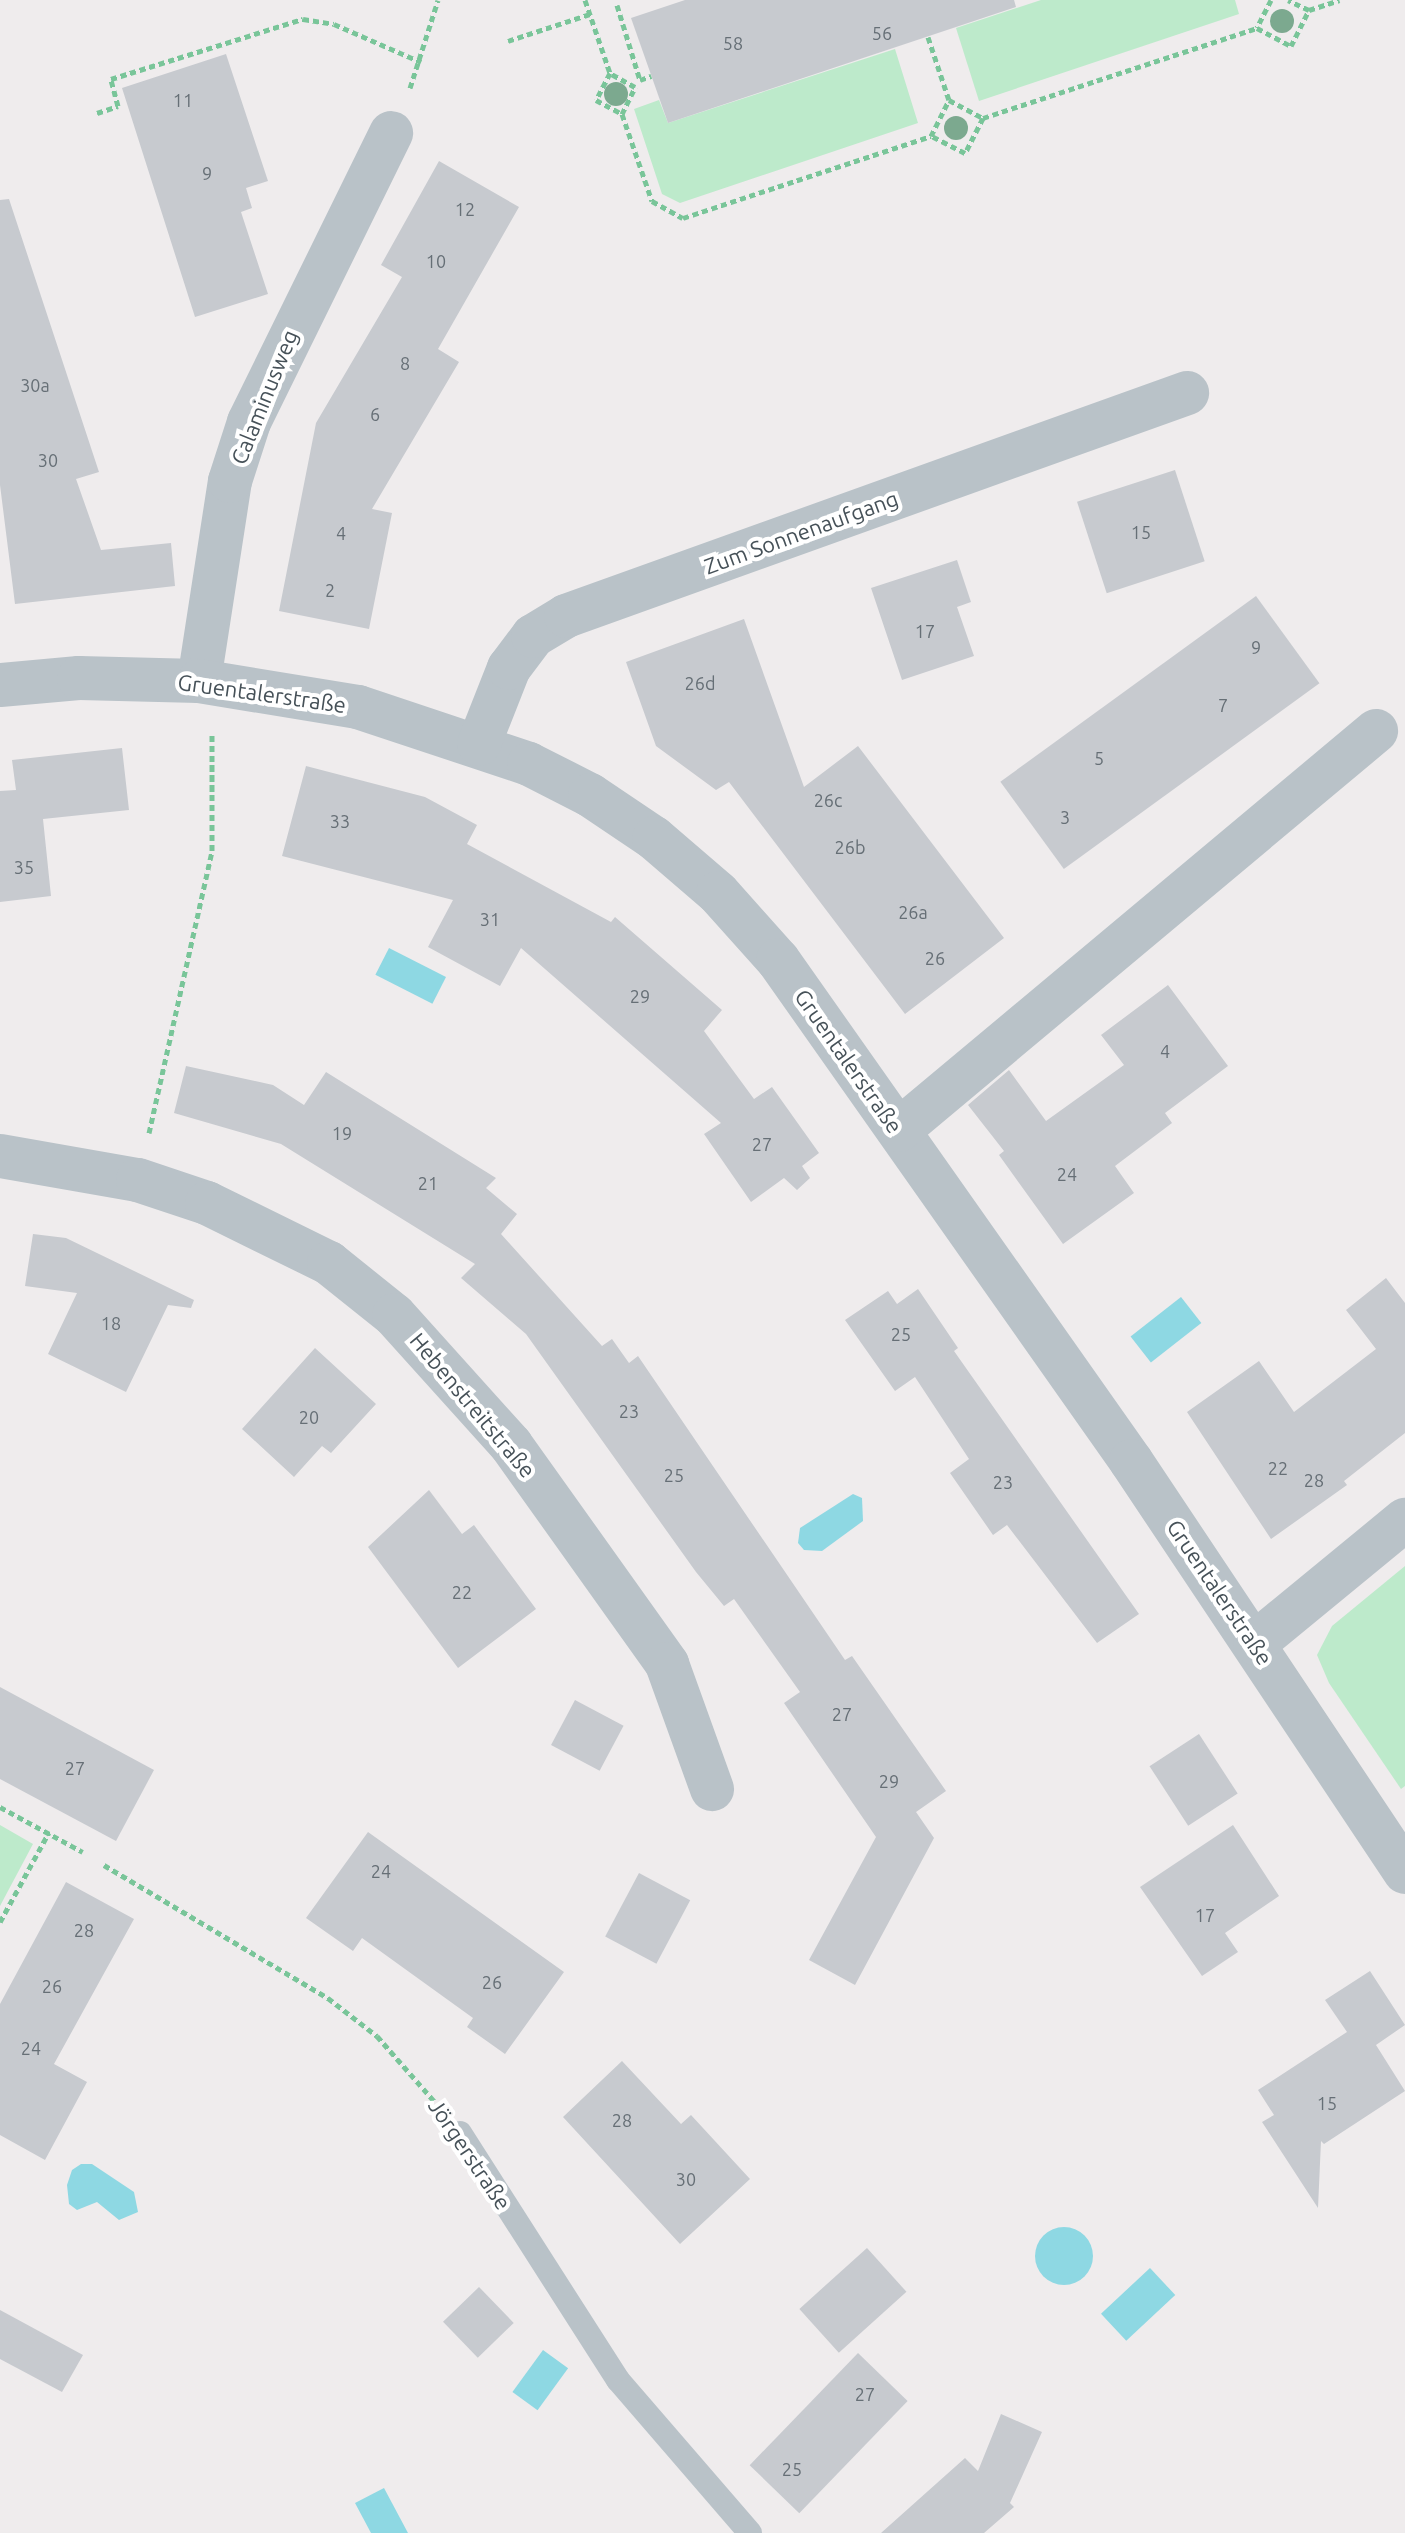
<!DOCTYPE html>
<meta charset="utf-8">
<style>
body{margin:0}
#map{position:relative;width:1405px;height:2533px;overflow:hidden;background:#efeced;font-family:Ubuntu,sans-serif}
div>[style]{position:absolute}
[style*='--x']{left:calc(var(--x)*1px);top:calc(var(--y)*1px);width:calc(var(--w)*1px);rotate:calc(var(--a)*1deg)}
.green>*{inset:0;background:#bdeacb}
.water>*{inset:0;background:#8ed8e3;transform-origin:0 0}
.round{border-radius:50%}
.building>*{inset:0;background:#c7cacf;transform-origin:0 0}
.path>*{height:5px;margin-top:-2.5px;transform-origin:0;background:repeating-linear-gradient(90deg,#79c599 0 6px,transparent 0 10px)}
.lane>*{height:24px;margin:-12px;padding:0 12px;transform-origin:12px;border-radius:12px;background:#b9c2c8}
.street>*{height:44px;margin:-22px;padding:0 22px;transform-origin:22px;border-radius:22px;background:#b9c2c8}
.trees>*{width:24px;height:24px;margin:-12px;border-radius:50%;background:#7ca98f}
span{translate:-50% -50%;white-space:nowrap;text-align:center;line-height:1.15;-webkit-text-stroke:8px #fff;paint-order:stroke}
.number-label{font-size:18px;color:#666f76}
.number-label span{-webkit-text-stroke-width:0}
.street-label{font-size:22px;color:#465158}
</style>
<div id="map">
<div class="green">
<i style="clip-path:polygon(1041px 0,1235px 0,1239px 14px,979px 101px,956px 28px)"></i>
<i style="clip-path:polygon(895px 49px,918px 123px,680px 203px,662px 194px,634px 109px,659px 100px,668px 123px)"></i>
<i style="clip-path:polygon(1405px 1566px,1405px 1786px,1401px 1789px,1329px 1683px,1317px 1655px,1332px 1626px)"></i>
<i style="clip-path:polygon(0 1825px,33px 1844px,0 1906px)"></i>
</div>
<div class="water">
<i style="left:389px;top:948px;width:64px;height:30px;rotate:27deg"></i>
<i style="left:1181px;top:1297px;width:33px;height:64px;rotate:52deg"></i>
<i style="clip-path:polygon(853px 1494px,862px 1498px,863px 1521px,822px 1551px,804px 1550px,798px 1543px,800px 1528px)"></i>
<i style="clip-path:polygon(81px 2164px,92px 2164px,134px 2192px,138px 2212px,119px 2220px,97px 2202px,77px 2210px,69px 2204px,67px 2185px,72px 2170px)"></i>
<i class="round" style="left:1035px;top:2227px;width:58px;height:58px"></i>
<i style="left:1150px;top:2268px;width:37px;height:67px;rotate:47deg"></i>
<i style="left:543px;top:2350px;width:31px;height:52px;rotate:36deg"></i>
<i style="clip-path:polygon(384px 2488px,408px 2533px,371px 2533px,355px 2503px)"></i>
</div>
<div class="building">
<i style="clip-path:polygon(685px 0,1014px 0,1016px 7px,668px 123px,631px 18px)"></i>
<i style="clip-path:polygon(226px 54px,268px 181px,246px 188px,252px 208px,241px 212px,268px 294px,195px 317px,122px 88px)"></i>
<i style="clip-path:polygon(439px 161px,519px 207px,438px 349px,459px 362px,372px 509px,392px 513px,369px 629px,279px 611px,316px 423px,402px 277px,381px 265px)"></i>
<i style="clip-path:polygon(9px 199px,99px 472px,76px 479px,101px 550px,171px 543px,175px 586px,15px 604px,0 485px,0 200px)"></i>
<i style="left:1175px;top:470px;width:96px;height:103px;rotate:72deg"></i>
<i style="clip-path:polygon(957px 560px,971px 602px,957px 607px,974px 656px,902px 680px,871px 588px)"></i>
<i style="left:1256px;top:596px;width:108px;height:316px;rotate:54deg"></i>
<i style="clip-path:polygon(744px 619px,804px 787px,858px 746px,1004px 938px,905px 1014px,729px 782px,716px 790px,656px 746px,626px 662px)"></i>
<i style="clip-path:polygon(122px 748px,129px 810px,43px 819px,51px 896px,0 902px,0 791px,16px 790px,12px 760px)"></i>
<i style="clip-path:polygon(306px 766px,425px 797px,477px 825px,467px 844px,611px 922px,615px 917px,722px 1010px,704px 1031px,754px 1099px,772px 1087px,819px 1153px,802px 1166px,810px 1178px,797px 1190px,784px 1178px,751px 1202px,704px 1134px,721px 1123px,521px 948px,500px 986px,428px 947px,453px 900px,282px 856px)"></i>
<i style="clip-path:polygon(1168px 985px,1228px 1066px,1165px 1113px,1172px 1123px,1115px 1166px,1134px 1193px,1063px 1244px,999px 1155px,1004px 1151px,968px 1105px,1009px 1070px,1046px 1121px,1124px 1065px,1101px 1035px)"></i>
<i style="clip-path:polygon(186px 1066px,273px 1085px,304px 1105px,326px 1072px,496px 1178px,486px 1188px,517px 1214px,501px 1234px,602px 1346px,612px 1339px,629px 1363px,638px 1356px,845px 1660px,852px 1656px,946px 1791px,916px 1812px,934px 1838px,855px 1985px,809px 1960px,876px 1837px,784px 1703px,800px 1692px,734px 1599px,724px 1606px,696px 1572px,526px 1334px,461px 1278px,475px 1264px,281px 1144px,174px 1113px)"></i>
<i style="clip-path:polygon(33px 1234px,66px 1238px,194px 1300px,191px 1308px,168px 1305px,126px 1392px,48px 1354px,77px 1293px,25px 1286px)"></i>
<i style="clip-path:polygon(1386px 1278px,1405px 1303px,1405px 1433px,1344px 1481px,1347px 1485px,1271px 1539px,1187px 1412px,1259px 1361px,1294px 1412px,1376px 1349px,1346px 1310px)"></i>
<i style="clip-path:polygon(918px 1289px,958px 1348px,954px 1351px,1139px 1614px,1097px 1643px,1007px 1525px,993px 1535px,950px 1473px,969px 1459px,915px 1377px,895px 1391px,845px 1320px,888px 1291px,897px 1304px)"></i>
<i style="clip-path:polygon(315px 1348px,376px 1404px,331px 1453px,322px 1446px,294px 1477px,242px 1429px)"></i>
<i style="clip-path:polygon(429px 1490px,462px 1534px,474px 1525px,536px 1609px,458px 1668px,368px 1547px)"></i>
<i style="clip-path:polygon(0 1687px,154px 1770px,116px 1841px,0 1779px)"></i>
<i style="left:575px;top:1700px;width:55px;height:51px;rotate:28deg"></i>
<i style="left:1199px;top:1734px;width:71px;height:59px;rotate:57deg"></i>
<i style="clip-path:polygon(1233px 1825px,1279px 1896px,1225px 1933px,1238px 1952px,1202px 1976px,1140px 1887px)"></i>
<i style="clip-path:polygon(368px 1832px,564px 1972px,505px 2054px,467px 2027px,473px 2018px,362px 1938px,353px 1951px,306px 1918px)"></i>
<i style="left:639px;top:1873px;width:58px;height:72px;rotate:28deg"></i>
<i style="clip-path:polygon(66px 1882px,134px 1919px,54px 2064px,87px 2082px,45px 2160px,0 2135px,0 2004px)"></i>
<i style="clip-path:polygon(1370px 1971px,1405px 2025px,1376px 2045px,1405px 2091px,1324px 2144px,1321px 2141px,1318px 2208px,1262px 2122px,1274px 2115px,1258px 2090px,1347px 2032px,1325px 2000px)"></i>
<i style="clip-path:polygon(622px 2061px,681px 2124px,691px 2115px,750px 2179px,680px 2244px,563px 2117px)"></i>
<i style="left:867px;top:2248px;width:59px;height:91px;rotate:48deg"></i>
<i style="left:479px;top:2287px;width:50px;height:50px;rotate:46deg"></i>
<i style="clip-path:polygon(0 2310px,83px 2355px,62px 2392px,0 2359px)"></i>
<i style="left:858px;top:2353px;width:69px;height:156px;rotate:44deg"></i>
<i style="clip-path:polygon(1001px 2414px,1042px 2432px,1010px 2503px,1014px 2507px,984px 2533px,881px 2533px,965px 2458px,978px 2471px)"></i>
</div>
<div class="path">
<i style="--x:585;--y:0;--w:77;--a:71.1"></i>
<i style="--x:1271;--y:0;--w:31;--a:117"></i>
<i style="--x:1257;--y:28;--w:38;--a:28"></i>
<i style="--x:1291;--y:46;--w:40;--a:-63.4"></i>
<i style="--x:1309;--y:10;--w:23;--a:-155"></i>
<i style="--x:617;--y:5;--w:78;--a:73"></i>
<i style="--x:640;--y:80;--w:12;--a:-20"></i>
<i style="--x:1309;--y:10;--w:32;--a:-18"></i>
<i style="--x:928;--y:37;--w:66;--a:71.6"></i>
<i style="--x:508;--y:41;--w:86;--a:-18.2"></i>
<i style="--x:410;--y:88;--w:92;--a:-72.3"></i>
<i style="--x:949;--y:100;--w:38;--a:28"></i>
<i style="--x:983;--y:118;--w:39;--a:117"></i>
<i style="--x:965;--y:153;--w:38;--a:-153"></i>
<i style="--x:931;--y:136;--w:40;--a:-63.4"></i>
<i style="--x:97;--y:113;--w:22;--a:-18"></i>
<i style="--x:118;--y:106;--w:28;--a:-105"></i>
<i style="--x:111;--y:79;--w:201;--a:-17.4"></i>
<i style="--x:303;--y:19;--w:31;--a:9"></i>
<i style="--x:334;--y:24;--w:95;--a:23.6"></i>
<i style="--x:622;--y:114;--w:30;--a:-64"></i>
<i style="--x:635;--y:87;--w:29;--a:-151"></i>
<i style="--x:610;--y:73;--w:30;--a:117"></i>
<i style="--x:596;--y:100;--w:30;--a:28"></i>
<i style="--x:622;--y:114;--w:92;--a:71"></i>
<i style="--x:652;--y:201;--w:35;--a:29"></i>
<i style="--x:683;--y:218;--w:261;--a:-18.3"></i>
<i style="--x:983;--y:118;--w:288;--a:-18.2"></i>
<i style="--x:149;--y:1133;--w:289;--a:-77.4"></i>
<i style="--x:212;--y:851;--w:117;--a:-90"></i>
<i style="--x:0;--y:1807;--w:94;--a:28.5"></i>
<i style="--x:104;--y:1865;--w:261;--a:30.7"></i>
<i style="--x:328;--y:1998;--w:62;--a:37.8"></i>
<i style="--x:377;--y:2036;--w:88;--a:48.7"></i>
<i style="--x:0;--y:1922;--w:102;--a:-61.4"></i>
</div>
<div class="lane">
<i style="--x:460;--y:2133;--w:293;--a:57.4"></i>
<i style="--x:618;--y:2380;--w:202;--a:49.2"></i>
</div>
<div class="street">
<i style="--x:199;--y:681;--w:202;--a:-81.2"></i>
<i style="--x:230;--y:481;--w:62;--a:-72.1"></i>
<i style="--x:249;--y:422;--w:322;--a:-63.8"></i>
<i style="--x:0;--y:685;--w:79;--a:-5.1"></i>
<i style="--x:79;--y:678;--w:120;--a:1.4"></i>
<i style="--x:199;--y:681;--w:161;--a:9.3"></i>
<i style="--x:358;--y:707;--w:180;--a:18.4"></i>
<i style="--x:529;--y:764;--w:68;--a:26.9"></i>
<i style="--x:590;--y:795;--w:77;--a:33.9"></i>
<i style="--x:654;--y:838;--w:84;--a:40.7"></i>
<i style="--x:718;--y:893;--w:90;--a:48.2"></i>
<i style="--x:778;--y:960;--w:613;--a:54.83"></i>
<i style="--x:1131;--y:1461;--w:494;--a:56.3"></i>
<i style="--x:479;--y:744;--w:82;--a:-68.5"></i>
<i style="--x:509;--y:668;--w:40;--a:-53"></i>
<i style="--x:533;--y:636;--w:39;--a:-31"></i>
<i style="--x:566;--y:616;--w:660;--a:-19.75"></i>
<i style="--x:899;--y:1130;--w:622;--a:-39.91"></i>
<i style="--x:0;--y:1156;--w:140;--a:9.9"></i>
<i style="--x:138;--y:1180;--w:73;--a:18.4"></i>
<i style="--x:207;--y:1203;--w:136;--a:26.2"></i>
<i style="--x:329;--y:1263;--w:83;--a:38.7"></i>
<i style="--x:394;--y:1315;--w:175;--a:48"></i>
<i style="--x:511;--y:1445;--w:269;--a:54.5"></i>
<i style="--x:667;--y:1664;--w:133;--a:70.2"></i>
<i style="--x:1255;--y:1643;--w:194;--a:-39.4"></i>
</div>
<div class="trees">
<i style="left:1282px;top:21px"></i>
<i style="left:616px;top:94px"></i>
<i style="left:956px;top:128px"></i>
</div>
<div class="number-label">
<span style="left:882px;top:33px">56</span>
<span style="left:733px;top:43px">58</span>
<span style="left:183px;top:100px">11</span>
<span style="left:207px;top:173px">9</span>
<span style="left:465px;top:209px">12</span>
<span style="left:436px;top:261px">10</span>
<span style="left:405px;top:363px">8</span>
<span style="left:35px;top:385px">30a</span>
<span style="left:375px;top:414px">6</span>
<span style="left:48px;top:460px">30</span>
<span style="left:1141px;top:532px">15</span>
<span style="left:341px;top:533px">4</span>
<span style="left:330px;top:590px">2</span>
<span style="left:925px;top:631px">17</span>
<span style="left:1256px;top:647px">9</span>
<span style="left:700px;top:683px">26d</span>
<span style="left:1223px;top:705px">7</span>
<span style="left:1099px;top:758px">5</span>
<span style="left:828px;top:800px">26c</span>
<span style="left:1065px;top:817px">3</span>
<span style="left:340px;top:821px">33</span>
<span style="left:850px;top:847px">26b</span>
<span style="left:24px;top:867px">35</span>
<span style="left:913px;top:912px">26a</span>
<span style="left:490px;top:919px">31</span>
<span style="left:935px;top:958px">26</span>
<span style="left:640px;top:996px">29</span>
<span style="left:1165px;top:1051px">4</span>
<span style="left:342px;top:1133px">19</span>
<span style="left:762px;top:1144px">27</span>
<span style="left:1067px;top:1174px">24</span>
<span style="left:428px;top:1183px">21</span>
<span style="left:111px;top:1323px">18</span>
<span style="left:901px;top:1334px">25</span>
<span style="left:629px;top:1411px">23</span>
<span style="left:309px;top:1417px">20</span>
<span style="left:1278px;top:1468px">22</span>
<span style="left:674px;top:1475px">25</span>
<span style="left:1314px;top:1480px">28</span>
<span style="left:1003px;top:1482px">23</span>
<span style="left:462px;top:1592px">22</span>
<span style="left:842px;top:1714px">27</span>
<span style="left:75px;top:1768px">27</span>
<span style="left:889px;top:1781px">29</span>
<span style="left:381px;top:1871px">24</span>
<span style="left:1205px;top:1915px">17</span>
<span style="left:84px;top:1930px">28</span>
<span style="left:492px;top:1982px">26</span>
<span style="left:52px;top:1986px">26</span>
<span style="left:31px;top:2048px">24</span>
<span style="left:1327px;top:2103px">15</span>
<span style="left:622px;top:2120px">28</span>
<span style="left:686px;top:2179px">30</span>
<span style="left:865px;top:2394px">27</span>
<span style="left:792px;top:2469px">25</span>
</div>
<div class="street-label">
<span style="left:264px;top:397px;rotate:-68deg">Calaminusweg</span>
<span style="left:801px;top:532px;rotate:-20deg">Zum Sonnenaufgang</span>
<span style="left:262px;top:693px;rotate:8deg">Gruentalerstraße</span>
<span style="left:849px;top:1061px;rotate:55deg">Gruentalerstraße</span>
<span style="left:473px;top:1405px;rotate:50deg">Hebenstreitstraße</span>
<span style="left:1220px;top:1592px;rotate:56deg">Gruentalerstraße</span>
<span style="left:470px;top:2154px;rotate:56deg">Jörgerstraße</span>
</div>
</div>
